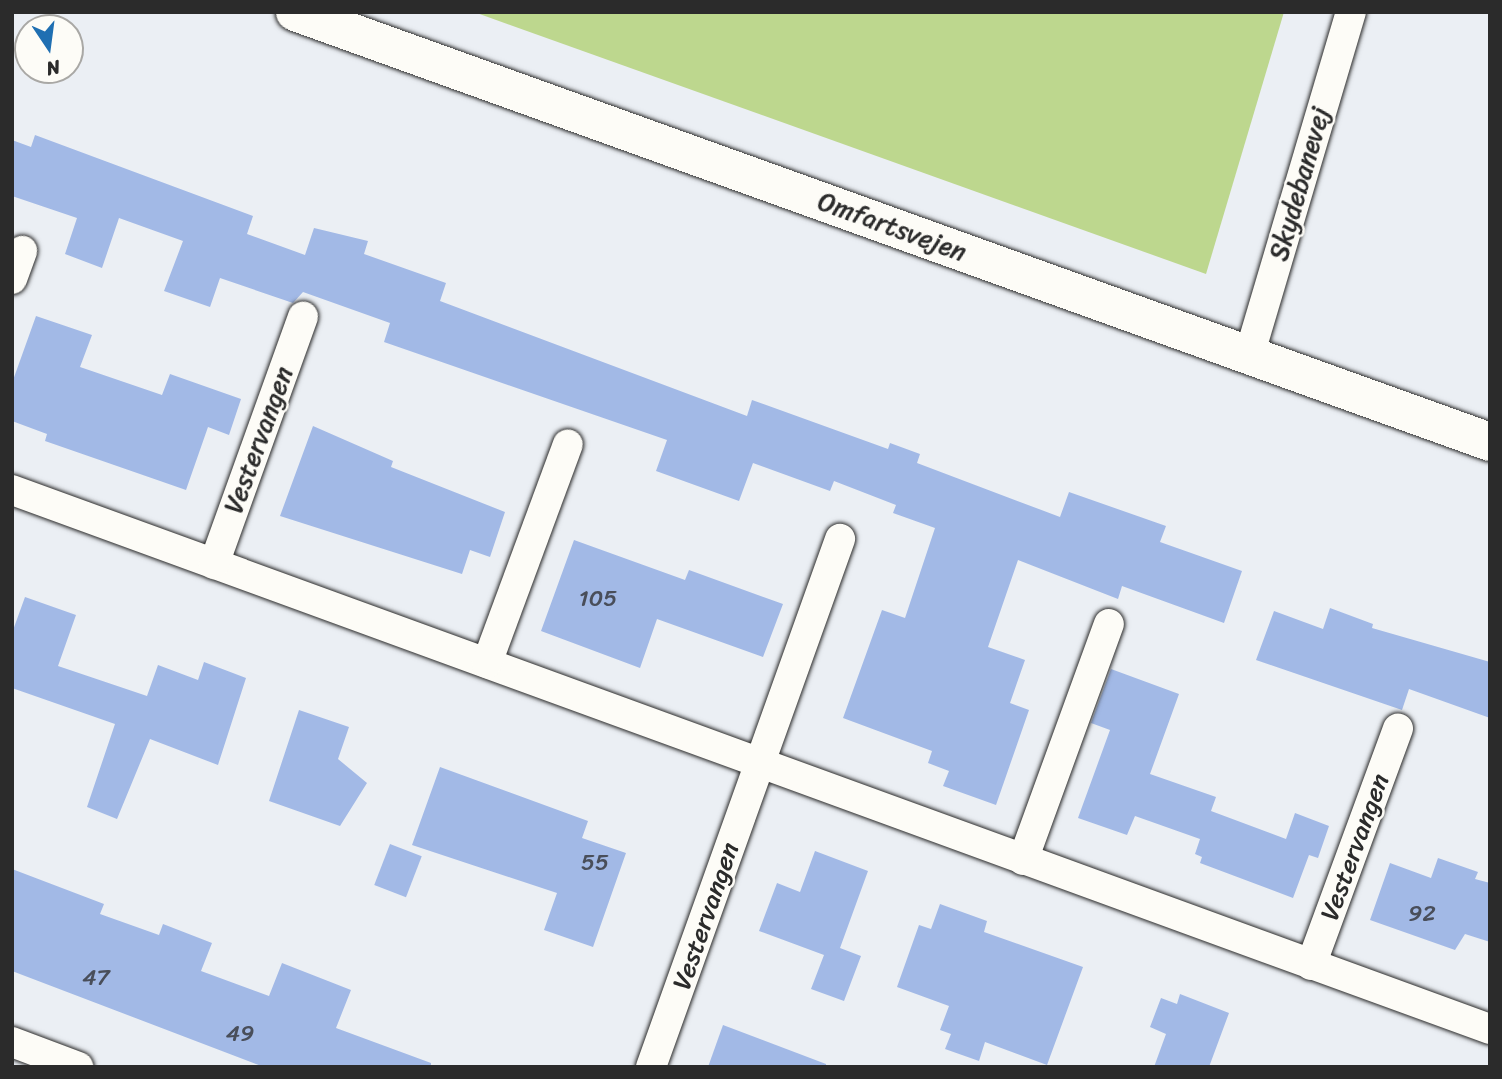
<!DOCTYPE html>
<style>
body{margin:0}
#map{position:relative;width:1502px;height:1079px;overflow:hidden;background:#ebeff4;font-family:Sriracha,sans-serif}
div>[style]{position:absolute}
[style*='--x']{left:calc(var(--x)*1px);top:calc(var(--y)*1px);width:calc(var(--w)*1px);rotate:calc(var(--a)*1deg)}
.green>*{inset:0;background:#bdd78e}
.building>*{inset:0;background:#a2b9e6;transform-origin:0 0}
.roads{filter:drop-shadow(0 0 2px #2b2b2b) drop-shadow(0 0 2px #2b2b2b)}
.street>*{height:30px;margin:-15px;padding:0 15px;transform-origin:15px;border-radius:15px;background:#fdfcf7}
.secondary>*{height:38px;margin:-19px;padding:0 19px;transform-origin:19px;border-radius:19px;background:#fdfcf7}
span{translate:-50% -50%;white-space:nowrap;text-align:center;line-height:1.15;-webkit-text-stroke:5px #fdfcf7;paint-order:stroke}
.number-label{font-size:23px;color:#494e5a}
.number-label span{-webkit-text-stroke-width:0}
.street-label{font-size:26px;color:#2b2b2b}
.frame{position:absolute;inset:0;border:14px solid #2b2b2b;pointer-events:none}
.north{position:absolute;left:14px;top:14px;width:70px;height:70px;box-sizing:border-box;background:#fdfcf7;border:2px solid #a9a8a5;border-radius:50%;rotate:167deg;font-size:19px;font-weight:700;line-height:28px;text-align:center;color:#2b2b2b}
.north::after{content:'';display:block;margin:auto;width:24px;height:32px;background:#1f6fb2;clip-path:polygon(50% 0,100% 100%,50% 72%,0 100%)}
</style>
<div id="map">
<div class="green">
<i style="clip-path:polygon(474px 12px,1284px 12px,1206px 274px)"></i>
</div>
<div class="building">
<i style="clip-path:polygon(35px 135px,253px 216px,247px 234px,305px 255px,314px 228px,368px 241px,364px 254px,446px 283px,440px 301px,747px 416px,752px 400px,888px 449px,890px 443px,920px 454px,917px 463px,1060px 517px,1069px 492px,1166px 526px,1160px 542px,1242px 571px,1224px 623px,1122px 586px,1118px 599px,1018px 560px,988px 647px,1025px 660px,1010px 703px,1029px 710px,996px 805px,943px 786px,949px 771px,928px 763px,932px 751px,843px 718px,882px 610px,905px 618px,935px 528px,893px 513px,896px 505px,834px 481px,830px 491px,753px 463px,739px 501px,656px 471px,667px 440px,384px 342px,390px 323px,303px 292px,293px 303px,220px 278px,210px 307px,164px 291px,183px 241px,119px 218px,102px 268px,65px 254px,77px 218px,12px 196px,12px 140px,31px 147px)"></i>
<i style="clip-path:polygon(36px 316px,92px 335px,80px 367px,162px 395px,170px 374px,241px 399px,229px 435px,208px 427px,186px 490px,45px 441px,47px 434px,12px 421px,12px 383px)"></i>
<i style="clip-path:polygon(313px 426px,393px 461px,391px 467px,505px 512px,490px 557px,470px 550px,462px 574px,280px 516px)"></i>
<i style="clip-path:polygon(574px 540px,685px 580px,689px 570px,783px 604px,763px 657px,657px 619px,640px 668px,541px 631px)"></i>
<i style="clip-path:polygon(25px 597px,76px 615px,58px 666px,147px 696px,158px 665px,198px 680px,204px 662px,246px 678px,218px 765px,150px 739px,117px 819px,87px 807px,115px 724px,12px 688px,12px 633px)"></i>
<i style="clip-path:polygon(1330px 608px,1373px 624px,1372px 628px,1490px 662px,1490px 718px,1409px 689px,1402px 710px,1256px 660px,1274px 611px,1323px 629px)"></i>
<i style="clip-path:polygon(1111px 669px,1179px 694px,1150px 774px,1216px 797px,1211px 811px,1286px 839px,1295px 813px,1329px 826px,1318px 858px,1309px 855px,1293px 898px,1200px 863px,1202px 857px,1195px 854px,1200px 839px,1135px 816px,1127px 835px,1078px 818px,1110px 730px,1091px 723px)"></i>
<i style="clip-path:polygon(299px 710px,349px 727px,338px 759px,367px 783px,340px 826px,269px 801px)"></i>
<i style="clip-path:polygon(440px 767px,588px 821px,582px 838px,626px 853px,593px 947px,544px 930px,557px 893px,412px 845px)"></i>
<i style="left:390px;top:844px;width:34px;height:44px;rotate:21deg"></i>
<i style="clip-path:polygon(815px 851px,868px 871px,840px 948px,861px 956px,844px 1001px,811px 989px,824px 955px,759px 931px,777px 883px,800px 892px)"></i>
<i style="clip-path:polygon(1438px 858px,1478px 872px,1475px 879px,1490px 883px,1490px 942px,1465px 934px,1455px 950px,1370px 920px,1390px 863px,1431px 878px)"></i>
<i style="clip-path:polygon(12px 869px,104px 904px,100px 914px,159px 935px,163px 924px,212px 943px,201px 971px,269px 996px,282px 963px,351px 990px,336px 1028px,431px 1063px,431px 1067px,264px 1067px,12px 971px)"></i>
<i style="clip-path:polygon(940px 904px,987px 921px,984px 932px,1083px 967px,1047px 1065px,985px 1042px,979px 1061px,945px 1049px,951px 1034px,940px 1030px,949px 1006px,897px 987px,919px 925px,931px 929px)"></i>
<i style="clip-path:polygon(1180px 994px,1229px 1013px,1209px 1067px,1154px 1067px,1166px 1034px,1150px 1027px,1161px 998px,1177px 1004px)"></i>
<i style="clip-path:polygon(723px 1025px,826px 1064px,826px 1067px,708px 1067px)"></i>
</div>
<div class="roads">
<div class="street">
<i style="--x:12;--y:279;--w:30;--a:-70"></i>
<i style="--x:1249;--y:356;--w:359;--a:-73.5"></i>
<i style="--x:12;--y:490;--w:1573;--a:20.04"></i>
<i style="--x:214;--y:564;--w:263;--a:-70.2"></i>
<i style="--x:487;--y:663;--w:233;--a:-69.7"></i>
<i style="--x:1023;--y:860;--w:251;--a:-70"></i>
<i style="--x:1311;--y:965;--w:252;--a:-69.8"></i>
<i style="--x:12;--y:1042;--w:71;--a:20.7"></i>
<i style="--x:651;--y:1067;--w:561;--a:-70.3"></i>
</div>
<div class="secondary">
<i style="--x:295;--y:12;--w:1270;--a:19.79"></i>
</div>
</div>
<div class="number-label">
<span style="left:598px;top:599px">105</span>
<span style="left:595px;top:863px">55</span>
<span style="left:1422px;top:914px">92</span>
<span style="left:96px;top:978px">47</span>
<span style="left:240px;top:1034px">49</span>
</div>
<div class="street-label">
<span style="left:1300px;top:184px;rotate:-74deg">Skydebanevej</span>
<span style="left:892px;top:227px;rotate:20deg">Omfartsvejen</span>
<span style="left:259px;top:440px;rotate:-70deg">Vestervangen</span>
<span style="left:1355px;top:847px;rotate:-70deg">Vestervangen</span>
<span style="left:706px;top:916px;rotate:-71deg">Vestervangen</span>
</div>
<div class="frame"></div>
<div class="north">N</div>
</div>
